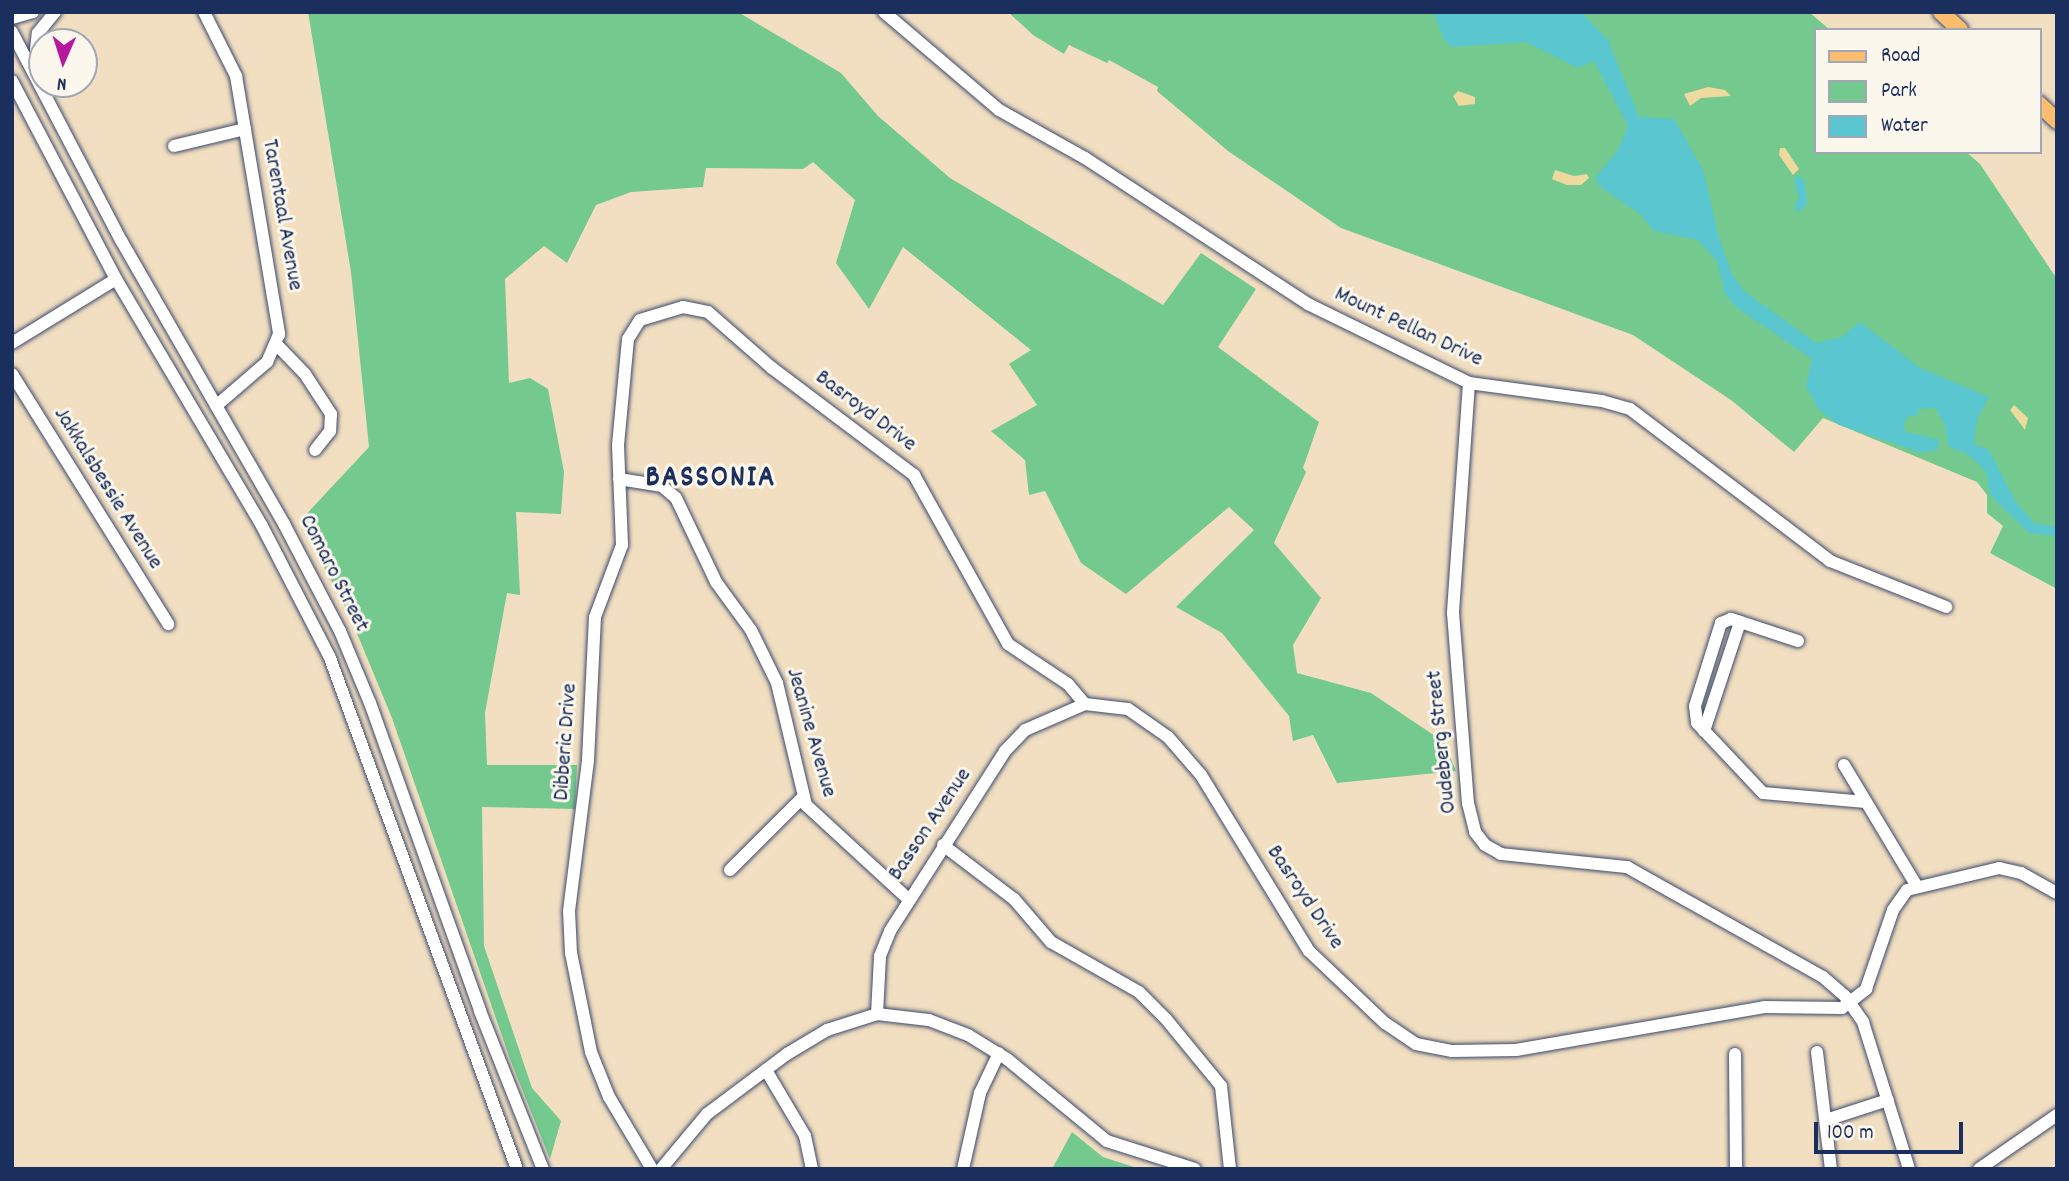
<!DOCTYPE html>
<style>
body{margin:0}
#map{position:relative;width:2069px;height:1181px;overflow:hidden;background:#f2dfc1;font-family:Dekko,sans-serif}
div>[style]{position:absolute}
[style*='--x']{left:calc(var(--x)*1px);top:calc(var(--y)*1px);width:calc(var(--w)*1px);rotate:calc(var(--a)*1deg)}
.green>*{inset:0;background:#74c98e}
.sand>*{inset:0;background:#eeda9e}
.water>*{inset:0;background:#59c6d0}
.roads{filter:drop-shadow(0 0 2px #3b496d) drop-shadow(0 0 2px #3b496d)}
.minor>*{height:12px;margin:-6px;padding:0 6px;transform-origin:6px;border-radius:6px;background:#fff}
.major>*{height:16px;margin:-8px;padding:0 8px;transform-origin:8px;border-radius:8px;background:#fcbd6f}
span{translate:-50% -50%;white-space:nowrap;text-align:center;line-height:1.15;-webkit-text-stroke:6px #fbf7ec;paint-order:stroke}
.street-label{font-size:23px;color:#1b2f5e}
.district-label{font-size:30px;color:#1b2f5e;font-weight:700;letter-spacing:2px}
.frame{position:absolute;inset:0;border:14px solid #1b2f5e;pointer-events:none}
.legend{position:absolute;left:1814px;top:28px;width:228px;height:126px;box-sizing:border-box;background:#fbf7ec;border:2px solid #a1a7b3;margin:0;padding:9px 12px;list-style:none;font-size:21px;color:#1b2f5e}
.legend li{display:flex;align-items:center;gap:14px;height:35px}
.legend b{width:35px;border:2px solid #a1a7b3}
.north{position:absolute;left:28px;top:28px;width:70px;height:70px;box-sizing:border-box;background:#fbf7ec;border:2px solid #a1a7b3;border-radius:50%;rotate:183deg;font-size:19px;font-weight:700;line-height:28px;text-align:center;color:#1b2f5e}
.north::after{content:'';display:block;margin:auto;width:24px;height:32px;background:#b5179e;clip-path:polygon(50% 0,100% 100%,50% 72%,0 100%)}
.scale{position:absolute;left:1814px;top:1122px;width:149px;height:32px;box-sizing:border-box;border:4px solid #1b2f5e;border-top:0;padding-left:9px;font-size:21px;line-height:24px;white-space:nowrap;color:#1b2f5e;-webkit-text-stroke:5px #fbf7ec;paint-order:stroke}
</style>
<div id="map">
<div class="green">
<i style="clip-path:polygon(308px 12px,738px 12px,841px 73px,878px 116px,950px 178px,1163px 305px,1201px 253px,1256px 289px,1218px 347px,1319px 422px,1303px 468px,1306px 472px,1274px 543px,1321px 598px,1293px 645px,1297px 673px,1371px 693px,1444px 742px,1456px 771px,1337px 783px,1313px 735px,1293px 741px,1289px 716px,1222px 633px,1176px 607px,1254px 530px,1229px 507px,1126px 594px,1081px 563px,1045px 491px,1029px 495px,1025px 460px,991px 431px,1037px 405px,1009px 364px,1031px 350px,903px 247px,869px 309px,836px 263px,855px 200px,813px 162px,803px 169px,706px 168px,703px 187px,631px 192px,596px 205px,567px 263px,544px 246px,505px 279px,509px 383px,530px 378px,548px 389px,564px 472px,561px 514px,516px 512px,520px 595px,507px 593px,485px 713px,487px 765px,577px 765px,575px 809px,482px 807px,484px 946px,532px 1088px,561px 1121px,550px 1159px,510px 1059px,392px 718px,349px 614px,300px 521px,369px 447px,351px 272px)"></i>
<i style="clip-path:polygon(1008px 12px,1809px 12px,1830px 30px,1815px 30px,1815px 152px,1966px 152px,1980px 164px,2057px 279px,2057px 589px,1990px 553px,2003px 526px,1987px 513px,1987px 495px,1977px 482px,1823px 418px,1794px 452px,1731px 400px,1633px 335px,1341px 228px,1228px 151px,1157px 91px,1158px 87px,1109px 60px,1107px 63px,1069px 45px,1064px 54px,1033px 35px)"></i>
<i style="clip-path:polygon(1072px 1132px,1103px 1157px,1140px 1169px,1052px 1169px)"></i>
</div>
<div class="sand">
<i style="clip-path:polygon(1708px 87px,1725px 90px,1731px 96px,1701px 98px,1690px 106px,1684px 94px)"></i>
<i style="clip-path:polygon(1458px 91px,1475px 97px,1475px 104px,1459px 106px,1453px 96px)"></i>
<i style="clip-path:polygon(1785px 148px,1799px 169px,1793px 175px,1779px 155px,1780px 148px)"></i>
<i style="clip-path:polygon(1555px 170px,1574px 176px,1587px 174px,1589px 178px,1581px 185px,1567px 185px,1552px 179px)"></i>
<i style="clip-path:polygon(2014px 405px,2028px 418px,2025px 430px,2010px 410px)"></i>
</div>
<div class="water">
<i style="clip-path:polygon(1434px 12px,1581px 12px,1608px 40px,1639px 117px,1674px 119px,1703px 170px,1719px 238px,1732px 274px,1744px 291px,1816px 343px,1842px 337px,1860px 322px,1920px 368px,1989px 397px,1977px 420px,1974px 444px,1988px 449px,2016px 502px,2034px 523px,2057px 527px,2057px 536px,2029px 533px,1990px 495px,1987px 474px,1980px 465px,1965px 453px,1949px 447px,1944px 422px,1935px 408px,1919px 409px,1918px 415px,1907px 417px,1903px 424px,1906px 432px,1940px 440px,1937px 450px,1922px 453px,1839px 425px,1819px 410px,1806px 386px,1812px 359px,1736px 307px,1725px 294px,1717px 261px,1698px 240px,1654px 231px,1641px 215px,1598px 185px,1596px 177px,1618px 150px,1628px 126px,1594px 61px,1578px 68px,1526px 42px,1452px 47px,1443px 38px)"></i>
<i style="clip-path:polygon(1798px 175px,1805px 182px,1807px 204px,1799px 212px,1794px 208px,1799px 197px,1794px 180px)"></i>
</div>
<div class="roads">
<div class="minor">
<i style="--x:204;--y:12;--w:72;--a:63.4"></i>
<i style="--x:236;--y:76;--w:262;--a:80.5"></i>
<i style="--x:279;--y:334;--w:30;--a:113"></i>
<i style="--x:267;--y:362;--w:67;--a:139.2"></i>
<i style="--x:884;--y:12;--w:151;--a:40.4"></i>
<i style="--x:999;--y:110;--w:98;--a:29.2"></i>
<i style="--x:1085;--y:158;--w:267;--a:33.2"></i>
<i style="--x:1308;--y:304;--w:179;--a:26.1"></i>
<i style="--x:1469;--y:383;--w:134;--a:7.7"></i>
<i style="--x:1602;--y:401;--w:29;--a:16"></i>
<i style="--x:1630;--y:409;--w:251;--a:37.2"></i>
<i style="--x:1830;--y:561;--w:125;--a:21.6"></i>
<i style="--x:12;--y:18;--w:22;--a:-16"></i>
<i style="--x:12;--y:32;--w:237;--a:62.4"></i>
<i style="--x:122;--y:242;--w:325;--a:60.1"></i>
<i style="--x:284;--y:524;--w:121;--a:62.4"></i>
<i style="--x:340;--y:631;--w:78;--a:67.4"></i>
<i style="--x:370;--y:703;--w:327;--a:70.3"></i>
<i style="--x:480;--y:1011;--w:170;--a:68.3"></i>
<i style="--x:34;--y:69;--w:36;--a:-84"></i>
<i style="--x:38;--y:33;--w:27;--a:-51"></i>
<i style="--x:12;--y:81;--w:224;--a:62.3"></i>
<i style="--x:116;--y:279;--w:287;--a:59.4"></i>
<i style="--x:262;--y:526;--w:148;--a:62.7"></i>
<i style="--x:330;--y:658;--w:544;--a:69.9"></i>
<i style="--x:174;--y:146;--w:73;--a:-13.5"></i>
<i style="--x:12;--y:343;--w:122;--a:-31.6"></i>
<i style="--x:277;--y:345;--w:40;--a:46"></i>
<i style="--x:305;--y:374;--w:48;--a:57"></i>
<i style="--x:331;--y:414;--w:17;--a:93"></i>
<i style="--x:330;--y:431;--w:24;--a:128"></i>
<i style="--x:12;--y:374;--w:295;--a:58"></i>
<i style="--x:1469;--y:383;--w:231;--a:94"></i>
<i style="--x:1453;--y:613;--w:191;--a:85.5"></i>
<i style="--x:1468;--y:803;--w:30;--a:76"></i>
<i style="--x:1475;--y:832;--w:16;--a:52"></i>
<i style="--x:1485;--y:845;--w:18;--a:29"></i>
<i style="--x:1501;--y:854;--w:127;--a:5.9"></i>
<i style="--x:1627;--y:867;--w:225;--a:29.3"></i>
<i style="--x:1823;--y:977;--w:29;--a:41"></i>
<i style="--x:1845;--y:996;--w:32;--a:55"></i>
<i style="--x:1863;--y:1022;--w:154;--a:72.6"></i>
<i style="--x:619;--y:479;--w:44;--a:9.2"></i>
<i style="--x:662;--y:486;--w:18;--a:41"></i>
<i style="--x:676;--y:498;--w:93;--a:64.5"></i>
<i style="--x:716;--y:582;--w:59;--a:53.9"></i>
<i style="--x:751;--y:630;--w:59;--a:63.9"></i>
<i style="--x:777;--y:683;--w:125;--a:76.6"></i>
<i style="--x:806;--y:805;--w:137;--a:42.6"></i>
<i style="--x:1798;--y:641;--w:71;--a:-161.8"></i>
<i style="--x:1731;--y:619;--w:11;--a:158"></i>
<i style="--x:1721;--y:623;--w:87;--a:107.4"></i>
<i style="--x:1695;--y:706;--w:17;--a:83"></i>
<i style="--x:1697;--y:723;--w:96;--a:46.7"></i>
<i style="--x:1763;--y:793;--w:103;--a:5"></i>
<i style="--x:1704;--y:731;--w:115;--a:-71.7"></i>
<i style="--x:1844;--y:765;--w:140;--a:59"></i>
<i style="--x:943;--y:845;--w:89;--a:37.3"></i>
<i style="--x:1014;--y:899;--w:57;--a:49.3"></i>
<i style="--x:1051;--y:942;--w:101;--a:29.6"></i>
<i style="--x:1139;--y:992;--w:38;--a:45"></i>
<i style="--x:1166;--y:1019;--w:87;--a:50.6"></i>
<i style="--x:1221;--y:1086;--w:83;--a:83.8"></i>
<i style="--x:730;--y:870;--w:103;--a:-45"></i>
<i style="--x:877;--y:1014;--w:58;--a:-87"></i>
<i style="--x:880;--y:956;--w:27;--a:-68"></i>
<i style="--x:890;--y:931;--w:214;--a:-57.4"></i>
<i style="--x:1005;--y:751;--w:29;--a:-46"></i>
<i style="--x:1025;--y:730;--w:65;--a:-23.4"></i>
<i style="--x:1817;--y:1052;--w:118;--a:83.2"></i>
<i style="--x:1735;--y:1054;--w:115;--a:89.5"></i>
<i style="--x:766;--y:1070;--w:77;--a:59.4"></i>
<i style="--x:805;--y:1136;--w:34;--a:78"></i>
<i style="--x:1826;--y:1120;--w:65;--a:-17.9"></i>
<i style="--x:652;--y:1169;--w:84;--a:-120.8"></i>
<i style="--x:609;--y:1097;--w:48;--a:-111.8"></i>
<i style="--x:591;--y:1052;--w:101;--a:-101.4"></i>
<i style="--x:571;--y:953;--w:42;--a:-92.7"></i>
<i style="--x:569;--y:911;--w:152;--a:-82.8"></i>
<i style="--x:588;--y:760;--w:143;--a:-87.2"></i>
<i style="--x:595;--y:617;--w:77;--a:-69.4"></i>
<i style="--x:622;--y:545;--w:100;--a:-92.3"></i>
<i style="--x:618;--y:445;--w:106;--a:-84.6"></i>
<i style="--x:628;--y:339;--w:22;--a:-58"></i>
<i style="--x:640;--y:320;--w:45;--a:-16.8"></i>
<i style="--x:683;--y:307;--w:25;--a:11"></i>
<i style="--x:708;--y:312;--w:85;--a:41.2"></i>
<i style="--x:772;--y:368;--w:178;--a:37"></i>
<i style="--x:914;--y:475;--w:193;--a:60.9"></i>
<i style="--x:1008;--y:644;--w:72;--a:33.7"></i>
<i style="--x:1068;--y:684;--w:26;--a:50"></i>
<i style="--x:1085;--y:704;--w:43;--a:6.6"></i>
<i style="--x:1128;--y:709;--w:49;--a:35"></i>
<i style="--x:1168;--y:737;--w:50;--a:49"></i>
<i style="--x:1201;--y:775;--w:206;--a:58.5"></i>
<i style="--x:1309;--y:951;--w:105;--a:43.5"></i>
<i style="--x:1385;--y:1023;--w:37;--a:34"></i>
<i style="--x:1416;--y:1044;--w:37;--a:11"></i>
<i style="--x:1452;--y:1051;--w:64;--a:-0.9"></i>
<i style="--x:1516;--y:1050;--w:252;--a:-9.8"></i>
<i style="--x:1764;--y:1007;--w:78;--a:0.7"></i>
<i style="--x:1842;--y:1008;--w:31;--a:-38"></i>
<i style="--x:1866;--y:989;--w:83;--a:-71.1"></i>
<i style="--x:1893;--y:910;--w:24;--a:-55"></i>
<i style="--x:1907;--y:890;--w:95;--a:-13.4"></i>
<i style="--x:1999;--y:868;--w:23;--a:13"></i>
<i style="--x:2021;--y:873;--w:41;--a:29.1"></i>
<i style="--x:661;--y:1169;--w:72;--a:-50.1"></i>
<i style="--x:707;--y:1114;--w:100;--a:-36.9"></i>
<i style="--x:787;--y:1054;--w:47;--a:-31"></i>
<i style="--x:827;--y:1030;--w:52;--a:-17.7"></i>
<i style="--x:877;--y:1014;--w:52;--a:6.6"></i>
<i style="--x:929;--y:1020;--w:42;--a:21"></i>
<i style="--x:968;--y:1035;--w:46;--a:31.6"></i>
<i style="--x:1007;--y:1059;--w:129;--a:39.4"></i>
<i style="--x:1107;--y:1141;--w:92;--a:17.7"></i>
<i style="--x:963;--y:1169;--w:78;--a:-77.4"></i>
<i style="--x:980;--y:1093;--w:44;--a:-64.6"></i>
<i style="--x:1979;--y:1169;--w:95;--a:-34.7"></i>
</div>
<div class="major">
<i style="--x:1941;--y:12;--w:26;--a:43"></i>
<i style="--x:2039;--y:104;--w:25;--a:43"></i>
</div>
</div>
<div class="street-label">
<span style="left:281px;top:215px;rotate:80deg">Tarentaal Avenue</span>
<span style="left:1408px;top:328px;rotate:25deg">Mount Pellan Drive</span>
<span style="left:865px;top:412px;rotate:37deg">Basroyd Drive</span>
<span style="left:107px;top:489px;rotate:58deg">Jakkalsbessie Avenue</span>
<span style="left:333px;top:574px;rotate:63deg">Comaro Street</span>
<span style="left:810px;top:733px;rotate:74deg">Jeanine Avenue</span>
<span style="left:567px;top:742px;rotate:-86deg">Dibberic Drive</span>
<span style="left:1443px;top:742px;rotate:-96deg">Oudeberg Street</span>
<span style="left:931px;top:825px;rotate:-56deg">Basson Avenue</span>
<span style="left:1304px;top:898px;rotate:56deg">Basroyd Drive</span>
</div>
<div class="district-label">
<span style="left:711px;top:480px">BASSONIA</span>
</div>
<div class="frame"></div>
<ul class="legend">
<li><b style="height:9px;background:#fcbd6f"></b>Road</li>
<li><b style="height:19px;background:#74c98e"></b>Park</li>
<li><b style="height:19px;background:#59c6d0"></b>Water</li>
</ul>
<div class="north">N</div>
<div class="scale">100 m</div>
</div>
